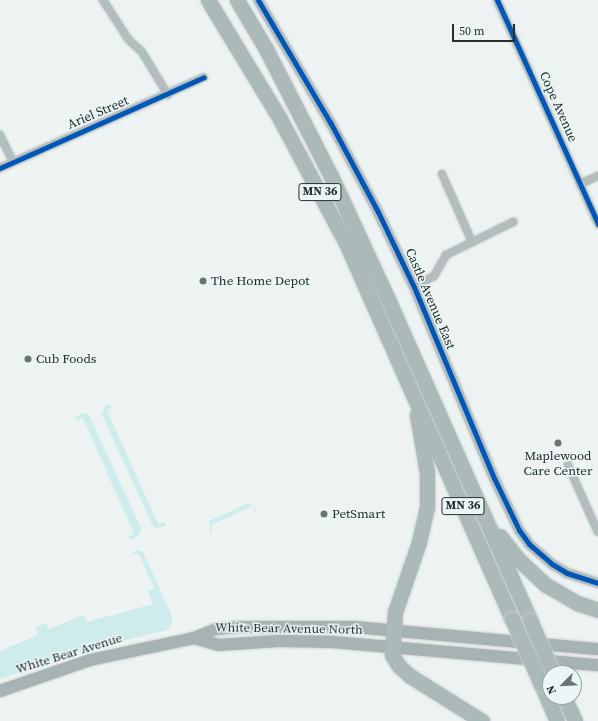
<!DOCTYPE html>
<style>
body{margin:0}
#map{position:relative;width:598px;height:721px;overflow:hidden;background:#edf3f3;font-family:"Source Serif 4",serif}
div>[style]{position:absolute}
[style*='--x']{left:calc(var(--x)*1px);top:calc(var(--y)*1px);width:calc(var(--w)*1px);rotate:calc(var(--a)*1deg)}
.green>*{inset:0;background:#ceecec}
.roads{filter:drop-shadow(0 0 1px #cacece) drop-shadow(0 0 1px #cacece)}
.minor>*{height:8px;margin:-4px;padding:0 4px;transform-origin:4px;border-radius:4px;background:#b3bdbd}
.tertiary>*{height:10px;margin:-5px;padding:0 5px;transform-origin:5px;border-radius:5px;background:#b3bdbd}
.secondary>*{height:12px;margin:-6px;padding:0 6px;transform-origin:6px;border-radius:6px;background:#a6b2b3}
.motorway>*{height:15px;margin:-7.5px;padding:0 7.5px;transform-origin:7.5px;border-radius:7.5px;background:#acb9b9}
.bridges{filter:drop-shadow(0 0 1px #cacece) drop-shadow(0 0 1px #cacece)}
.motorway-bridge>*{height:15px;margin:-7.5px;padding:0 7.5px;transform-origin:7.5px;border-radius:7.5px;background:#acb9b9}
.cycleway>*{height:5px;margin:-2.5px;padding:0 2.5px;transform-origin:2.5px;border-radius:2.5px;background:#0057b8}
.dots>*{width:11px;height:11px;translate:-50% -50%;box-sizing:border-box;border:2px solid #eaf6f6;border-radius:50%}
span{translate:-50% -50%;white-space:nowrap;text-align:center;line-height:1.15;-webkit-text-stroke:3px #eaf6f6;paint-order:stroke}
.shield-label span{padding:1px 3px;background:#eaf6f6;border:1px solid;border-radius:3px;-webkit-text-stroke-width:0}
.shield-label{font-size:12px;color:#282c2c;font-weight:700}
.street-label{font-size:13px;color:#282c2c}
.poi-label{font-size:13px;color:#282c2c}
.left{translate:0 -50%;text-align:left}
.north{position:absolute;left:542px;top:665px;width:40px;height:40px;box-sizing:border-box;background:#eaf6f6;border:1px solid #9ca5a5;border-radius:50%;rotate:246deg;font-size:11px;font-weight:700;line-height:16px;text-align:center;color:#282c2c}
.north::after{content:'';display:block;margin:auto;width:14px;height:18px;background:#6d7272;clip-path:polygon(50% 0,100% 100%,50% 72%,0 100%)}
.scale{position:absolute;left:452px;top:24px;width:63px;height:18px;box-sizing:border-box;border:2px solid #282c2c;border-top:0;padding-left:5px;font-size:12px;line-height:14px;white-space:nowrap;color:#282c2c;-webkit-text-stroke:3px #eaf6f6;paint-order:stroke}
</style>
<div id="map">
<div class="green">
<i style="clip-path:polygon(110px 404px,112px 407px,107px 410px,158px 524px,165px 522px,166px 526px,155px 528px,152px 524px,102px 415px,105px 406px)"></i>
<i style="clip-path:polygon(84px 413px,89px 415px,141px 528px,139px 535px,132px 540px,128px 537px,134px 534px,83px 418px,76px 420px,75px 417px)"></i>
<i style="clip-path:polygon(249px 503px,257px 511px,255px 512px,252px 506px,211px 525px,212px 531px,210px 532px,209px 521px)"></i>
<i style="clip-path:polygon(138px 550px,143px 552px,171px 614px,173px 623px,168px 630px,77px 652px,0 679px,0 651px,38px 635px,35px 627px,46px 623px,49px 629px,83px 615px,87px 622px,153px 604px,148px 591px,154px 588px,139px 554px,131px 554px)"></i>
</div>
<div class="roads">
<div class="minor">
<i style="--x:103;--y:0;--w:46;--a:57.3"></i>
<i style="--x:128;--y:39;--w:19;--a:43"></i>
<i style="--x:142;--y:52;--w:50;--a:58.8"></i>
<i style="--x:497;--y:0;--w:246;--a:65.7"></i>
<i style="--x:0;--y:135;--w:30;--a:64"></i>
<i style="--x:0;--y:168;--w:223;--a:-24"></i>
<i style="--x:442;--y:174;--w:74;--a:66.2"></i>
<i style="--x:580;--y:184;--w:20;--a:-24"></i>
<i style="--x:414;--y:287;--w:23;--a:-29"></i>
<i style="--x:434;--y:276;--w:24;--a:-60"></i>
<i style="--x:446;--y:255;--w:75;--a:-26.2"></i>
<i style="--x:568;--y:465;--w:73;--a:65.9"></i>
</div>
<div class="tertiary">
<i style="--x:258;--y:0;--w:142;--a:59.5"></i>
<i style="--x:330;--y:122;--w:102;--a:61.9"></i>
<i style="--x:378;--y:212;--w:83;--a:64.4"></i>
<i style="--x:414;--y:287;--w:207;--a:67.3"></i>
<i style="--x:494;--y:478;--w:58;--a:64.3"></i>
<i style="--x:519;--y:530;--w:17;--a:54"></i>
<i style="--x:529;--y:544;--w:30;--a:41"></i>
<i style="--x:552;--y:564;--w:17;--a:31"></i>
<i style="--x:567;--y:573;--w:33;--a:18"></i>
</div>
<div class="secondary">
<i style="--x:194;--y:638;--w:25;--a:16"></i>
<i style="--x:218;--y:645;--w:61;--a:-3.8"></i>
<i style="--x:279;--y:641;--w:54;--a:1.1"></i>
<i style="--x:333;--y:642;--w:266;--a:5"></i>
<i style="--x:0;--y:691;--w:95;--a:-19"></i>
<i style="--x:90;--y:660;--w:106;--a:-11.9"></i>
<i style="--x:194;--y:638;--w:24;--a:-22"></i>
<i style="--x:216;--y:629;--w:24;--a:-5"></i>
<i style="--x:240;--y:627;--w:115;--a:0"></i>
<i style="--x:355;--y:627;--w:244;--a:5.2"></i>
</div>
<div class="motorway">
<i style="--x:208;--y:0;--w:139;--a:58.8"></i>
<i style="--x:280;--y:119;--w:140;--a:62"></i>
<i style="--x:346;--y:243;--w:411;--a:66.2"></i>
<i style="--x:237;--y:0;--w:57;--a:59.4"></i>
<i style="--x:266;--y:49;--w:143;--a:62.9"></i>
<i style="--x:331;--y:176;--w:133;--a:65.2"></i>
<i style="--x:387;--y:297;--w:353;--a:66.1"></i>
<i style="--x:417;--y:415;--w:59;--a:80.2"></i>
<i style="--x:427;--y:473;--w:34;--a:90"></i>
<i style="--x:427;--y:507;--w:36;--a:103"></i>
<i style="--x:419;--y:542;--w:74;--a:108.9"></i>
<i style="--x:395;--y:612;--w:43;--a:94"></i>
<i style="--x:392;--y:655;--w:13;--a:58"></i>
<i style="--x:399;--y:666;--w:15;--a:42"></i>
<i style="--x:410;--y:676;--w:85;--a:32"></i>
<i style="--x:500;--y:536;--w:31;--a:52"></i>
<i style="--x:519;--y:560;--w:37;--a:43"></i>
<i style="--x:546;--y:585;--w:36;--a:30"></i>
<i style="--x:577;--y:603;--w:22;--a:18"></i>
<i style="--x:541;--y:684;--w:40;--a:66.6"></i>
<i style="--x:564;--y:697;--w:26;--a:65"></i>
</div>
</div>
<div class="bridges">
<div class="motorway-bridge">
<i style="--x:512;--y:619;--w:71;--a:66"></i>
<i style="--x:530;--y:620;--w:58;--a:66.5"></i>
</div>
</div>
<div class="cycleway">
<i style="--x:258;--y:0;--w:142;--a:59.5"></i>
<i style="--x:330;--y:122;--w:102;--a:61.9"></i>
<i style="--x:378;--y:212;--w:83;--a:64.4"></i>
<i style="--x:414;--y:287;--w:207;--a:67.3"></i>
<i style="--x:494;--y:478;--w:58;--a:64.3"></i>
<i style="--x:519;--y:530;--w:17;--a:54"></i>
<i style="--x:529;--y:544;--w:30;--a:41"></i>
<i style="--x:552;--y:564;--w:17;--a:31"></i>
<i style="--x:567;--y:573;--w:33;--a:18"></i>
<i style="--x:497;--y:0;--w:246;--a:65.7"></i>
<i style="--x:0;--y:168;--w:223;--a:-24"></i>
</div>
<div class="dots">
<i style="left:203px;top:281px;background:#6d7272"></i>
<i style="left:28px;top:359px;background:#6d7272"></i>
<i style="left:558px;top:443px;background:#6d7272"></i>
<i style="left:324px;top:514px;background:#6d7272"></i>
</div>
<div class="shield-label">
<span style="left:320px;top:192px">MN 36</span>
<span style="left:463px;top:506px">MN 36</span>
</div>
<div class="street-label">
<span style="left:558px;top:107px;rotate:66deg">Cope Avenue</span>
<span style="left:98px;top:113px;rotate:-23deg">Ariel Street</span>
<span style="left:430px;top:299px;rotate:67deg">Castle Avenue East</span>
<span style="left:289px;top:629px;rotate:1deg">White Bear Avenue North</span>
<span style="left:69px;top:654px;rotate:-17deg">White Bear Avenue</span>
</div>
<div class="poi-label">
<span class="left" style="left:211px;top:281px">The Home Depot</span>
<span class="left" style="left:36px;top:359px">Cub Foods</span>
<span style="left:558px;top:464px">Maplewood<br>Care Center</span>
<span class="left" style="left:332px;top:514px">PetSmart</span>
</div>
<div class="north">N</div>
<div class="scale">50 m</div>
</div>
